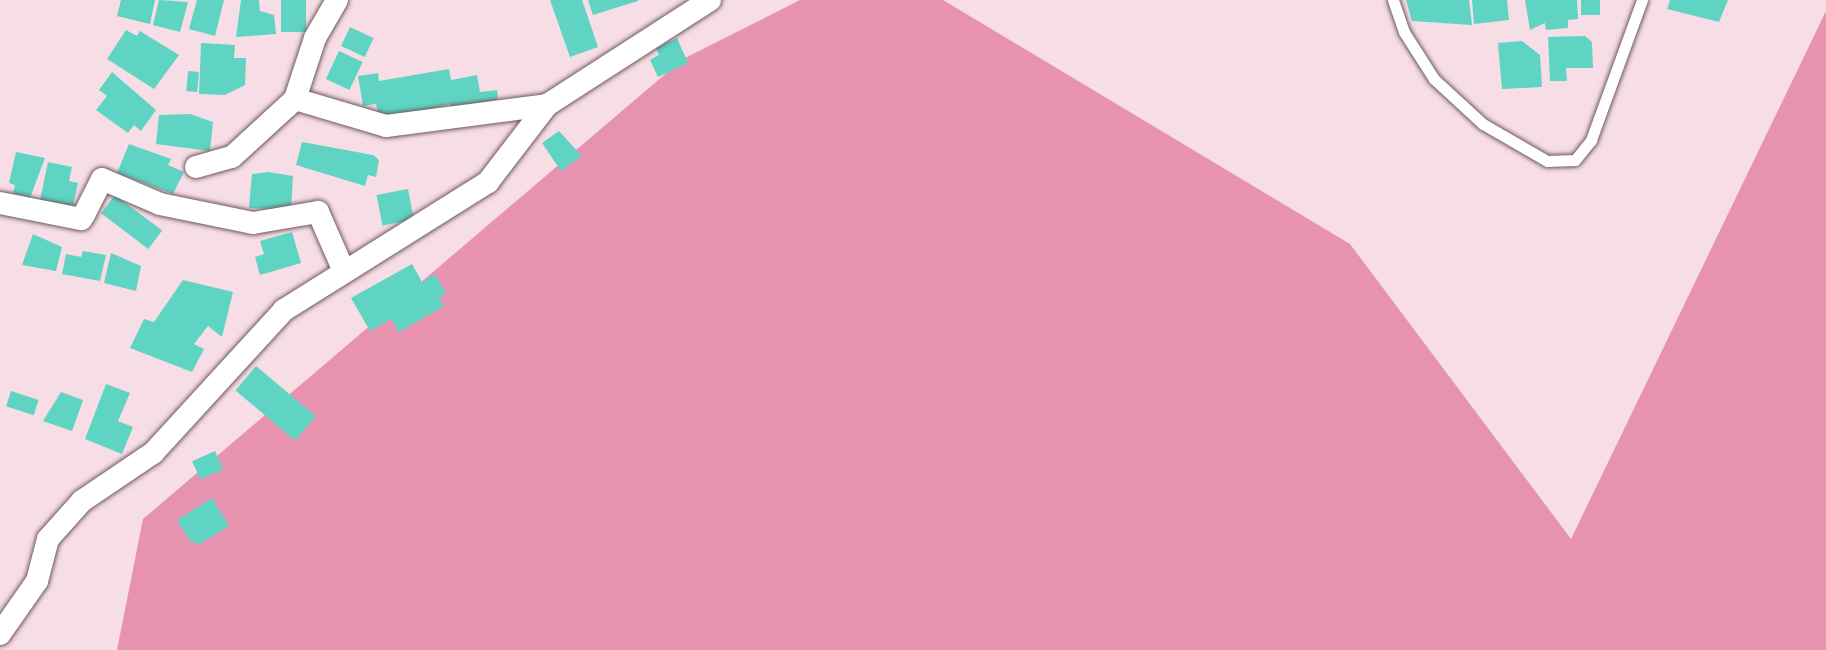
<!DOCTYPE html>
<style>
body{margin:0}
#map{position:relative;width:1826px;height:650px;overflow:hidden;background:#f7dde5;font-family:"Roboto Condensed",sans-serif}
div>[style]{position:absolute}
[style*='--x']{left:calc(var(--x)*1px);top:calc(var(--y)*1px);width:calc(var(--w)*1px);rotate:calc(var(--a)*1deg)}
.forest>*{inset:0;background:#e792af}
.building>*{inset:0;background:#5fd4c2;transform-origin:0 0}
.roads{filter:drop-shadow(0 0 2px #6e595f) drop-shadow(0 0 2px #6e595f)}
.lane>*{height:11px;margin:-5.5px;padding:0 5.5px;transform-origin:5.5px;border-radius:5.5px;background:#fff}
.street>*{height:22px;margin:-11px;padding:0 11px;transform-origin:11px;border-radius:11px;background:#fff}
span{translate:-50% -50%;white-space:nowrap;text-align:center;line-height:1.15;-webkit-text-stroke:8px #fff;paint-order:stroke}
</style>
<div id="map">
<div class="forest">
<i style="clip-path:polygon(800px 0,943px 0,1350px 244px,1571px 539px,1826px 11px,1826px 650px,117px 650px,143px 519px,683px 59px)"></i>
</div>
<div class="building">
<i style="clip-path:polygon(121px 0,155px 0,150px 24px,117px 16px)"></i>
<i style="clip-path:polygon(159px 0,188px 2px,180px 32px,153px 25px)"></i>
<i style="clip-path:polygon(197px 0,224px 0,215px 36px,189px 29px)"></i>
<i style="clip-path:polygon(241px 0,259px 0,260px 11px,274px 15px,276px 34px,236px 37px)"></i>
<i style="left:281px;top:0;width:25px;height:32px"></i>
<i style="clip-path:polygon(550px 0,582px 0,598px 47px,570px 57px)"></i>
<i style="clip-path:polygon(588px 0,638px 0,638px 1px,593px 15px)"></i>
<i style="clip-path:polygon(1406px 0,1469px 0,1472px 25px,1412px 21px)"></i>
<i style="clip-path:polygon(1472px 0,1507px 0,1509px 20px,1474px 24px)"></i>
<i style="clip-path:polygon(1525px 0,1577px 0,1578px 19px,1568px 20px,1568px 28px,1546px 30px,1545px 23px,1530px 30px)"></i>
<i style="left:1581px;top:0;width:19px;height:15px"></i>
<i style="clip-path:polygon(1670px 0,1728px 0,1719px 22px,1667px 9px)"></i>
<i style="left:350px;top:27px;width:26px;height:21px;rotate:25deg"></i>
<i style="clip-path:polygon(126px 30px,137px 36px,140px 31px,179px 55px,154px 89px,107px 59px)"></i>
<i style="clip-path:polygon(1585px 36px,1592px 42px,1593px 68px,1566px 68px,1567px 81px,1550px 81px,1548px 37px)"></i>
<i style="clip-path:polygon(677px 38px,688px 63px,658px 77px,650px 60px,659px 55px,656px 48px)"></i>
<i style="clip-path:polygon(1522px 41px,1540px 55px,1542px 87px,1502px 89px,1498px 43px)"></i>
<i style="clip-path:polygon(201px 43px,235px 45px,234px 58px,246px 58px,245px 85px,225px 95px,199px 94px)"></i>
<i style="left:339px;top:51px;width:26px;height:31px;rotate:25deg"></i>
<i style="clip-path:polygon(449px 69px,451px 80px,477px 75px,480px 92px,497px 90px,498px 99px,452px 113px,450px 104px,408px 115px,379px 117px,376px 104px,363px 106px,358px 76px,378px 73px,379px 81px)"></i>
<i style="left:188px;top:71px;width:11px;height:20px;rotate:5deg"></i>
<i style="clip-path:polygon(112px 72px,156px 110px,141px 131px,134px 125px,128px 133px,96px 110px,107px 96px,99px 90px)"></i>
<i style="clip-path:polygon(190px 114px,213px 122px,210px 151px,156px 144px,159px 115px)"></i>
<i style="clip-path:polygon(559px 131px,582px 156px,561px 171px,542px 143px)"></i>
<i style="clip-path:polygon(302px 142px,373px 155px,379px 160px,376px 177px,368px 175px,365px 186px,296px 165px)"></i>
<i style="clip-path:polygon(129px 144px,171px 159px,168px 165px,184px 172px,173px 194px,117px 173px)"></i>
<i style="clip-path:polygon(16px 152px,45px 158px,30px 198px,13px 193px,15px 185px,9px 183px)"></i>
<i style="clip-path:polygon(48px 162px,72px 167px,69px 181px,78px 183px,73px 206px,40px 200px)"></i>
<i style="clip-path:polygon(268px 172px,293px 176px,291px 210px,249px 208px,252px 174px)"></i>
<i style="left:408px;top:189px;width:31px;height:32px;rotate:79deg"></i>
<i style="left:115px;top:195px;width:59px;height:23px;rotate:37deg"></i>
<i style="clip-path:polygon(292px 232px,301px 263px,260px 275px,255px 257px,264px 254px,260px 241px)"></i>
<i style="clip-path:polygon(33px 234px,62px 247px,56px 271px,22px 265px)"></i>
<i style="clip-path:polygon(83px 251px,106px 255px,100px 281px,62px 274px,66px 254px,81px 257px)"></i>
<i style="clip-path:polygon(111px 253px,141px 266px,136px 291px,104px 283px)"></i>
<i style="clip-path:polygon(412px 264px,422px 282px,435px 274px,446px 294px,439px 297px,444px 306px,399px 332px,391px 319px,370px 331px,351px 298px)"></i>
<i style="clip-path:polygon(183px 280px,233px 292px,222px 337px,208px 326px,194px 344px,204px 349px,192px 372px,130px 348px,144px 319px,154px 322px)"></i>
<i style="left:256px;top:366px;width:78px;height:32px;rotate:40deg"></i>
<i style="clip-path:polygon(106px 384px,130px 393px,118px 421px,133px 427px,122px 454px,85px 439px)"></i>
<i style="left:11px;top:391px;width:29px;height:16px;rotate:18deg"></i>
<i style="clip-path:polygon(61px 392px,83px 400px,72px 431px,43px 421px)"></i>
<i style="left:215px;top:451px;width:20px;height:25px;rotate:66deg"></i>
<i style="clip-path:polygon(212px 498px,229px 526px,200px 544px,190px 541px,177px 520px)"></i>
</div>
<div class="roads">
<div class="lane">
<i style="--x:1393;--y:0;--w:34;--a:71"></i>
<i style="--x:1404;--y:32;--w:56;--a:57.4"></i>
<i style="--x:1434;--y:79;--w:67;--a:42.6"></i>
<i style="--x:1483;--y:124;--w:74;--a:30"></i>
<i style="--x:1547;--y:161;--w:28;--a:-2"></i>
<i style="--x:1575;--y:160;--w:26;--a:-51"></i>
<i style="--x:1591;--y:140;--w:149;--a:-70"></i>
</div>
<div class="street">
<i style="--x:295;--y:99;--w:95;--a:16.5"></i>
<i style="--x:386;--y:126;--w:162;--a:-7.4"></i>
<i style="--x:196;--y:167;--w:37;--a:-16"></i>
<i style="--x:232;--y:157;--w:86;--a:-42.6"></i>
<i style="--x:295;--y:99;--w:64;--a:-71.8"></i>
<i style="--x:315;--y:38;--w:44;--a:-59.9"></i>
<i style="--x:0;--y:203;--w:83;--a:11.2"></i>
<i style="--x:84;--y:215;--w:40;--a:-63.4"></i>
<i style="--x:102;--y:179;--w:63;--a:23.3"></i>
<i style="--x:160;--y:204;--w:95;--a:11.5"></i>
<i style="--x:253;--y:223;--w:66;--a:-9.6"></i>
<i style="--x:318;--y:212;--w:62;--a:66.3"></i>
<i style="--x:0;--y:634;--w:65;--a:-55.1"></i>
<i style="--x:37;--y:581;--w:43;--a:-75.3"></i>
<i style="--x:48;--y:539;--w:51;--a:-48.2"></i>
<i style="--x:82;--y:501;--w:86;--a:-34.1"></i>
<i style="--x:153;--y:453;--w:194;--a:-47.5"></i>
<i style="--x:284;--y:310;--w:241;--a:-32.1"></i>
<i style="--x:488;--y:182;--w:97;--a:-52.5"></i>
<i style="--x:547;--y:105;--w:194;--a:-32.8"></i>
</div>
</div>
</div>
